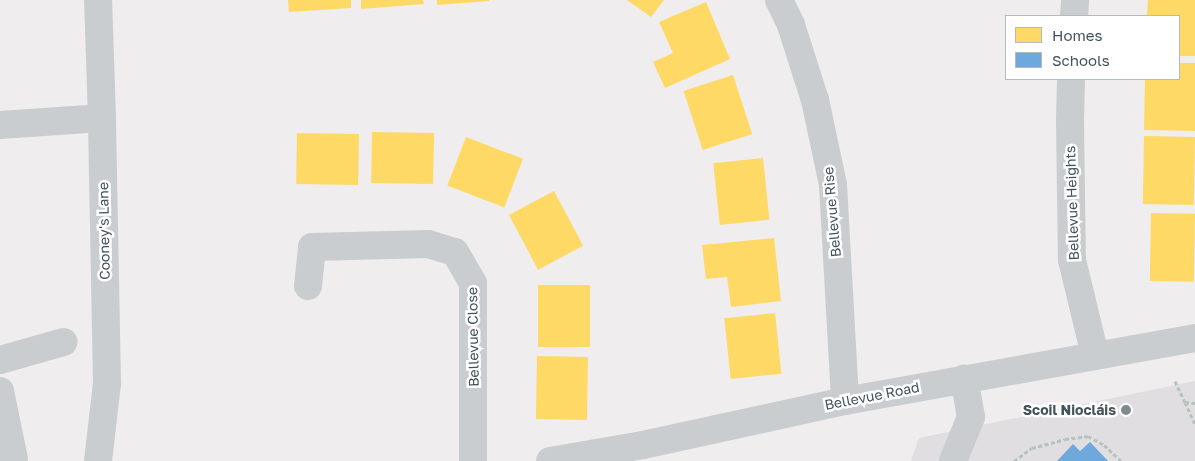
<!DOCTYPE html>
<meta charset="utf-8">
<style>
body{margin:0}
#map{position:relative;width:1195px;height:461px;overflow:hidden;background:#efeded;font-family:"Golos Text",sans-serif}
div>[style]{position:absolute}
[style*='--x']{left:calc(var(--x)*1px);top:calc(var(--y)*1px);width:calc(var(--w)*1px);rotate:calc(var(--a)*1deg)}
.education>*{inset:0;background:#e0dee0}
.homes>*{inset:0;background:#ffd966;transform-origin:0 0}
.schools>*{inset:0;background:#6fa8dc}
.path>*{height:3px;margin-top:-1.5px;transform-origin:0;background:repeating-linear-gradient(90deg,#b5c3bd 0 4px,transparent 0 6.5px)}
.minor>*{height:28px;margin:-14px;padding:0 14px;transform-origin:14px;border-radius:14px;background:#c9cdcf}
.dots>*{width:14px;height:14px;translate:-50% -50%;box-sizing:border-box;border:2px solid #fff;border-radius:50%}
span{translate:-50% -50%;white-space:nowrap;text-align:center;line-height:1.15;-webkit-text-stroke:5px #fff;paint-order:stroke}
.street-label{font-size:14px;color:#43535c}
.poi-label{font-size:14px;color:#43535c;font-weight:700}
.right{translate:-100% -50%;text-align:right}
.legend{position:absolute;left:1005px;top:15px;width:175px;height:65px;box-sizing:border-box;background:#fff;border:1px solid #b4babe;margin:0;padding:6px 9px;list-style:none;font-size:15px;color:#43535c}
.legend li{display:flex;align-items:center;gap:10px;height:25px}
.legend b{width:25px;border:1px solid #b4babe}
</style>
<div id="map">
<div class="education">
<i style="clip-path:polygon(1195px 381px,1195px 461px,911px 461px,919px 438px)"></i>
</div>
<div class="homes">
<i style="clip-path:polygon(288px 0,351px 0,351px 8px,289px 12px)"></i>
<i style="clip-path:polygon(361px 0,423px 0,424px 4px,361px 9px)"></i>
<i style="clip-path:polygon(437px 0,489px 0,489px 1px,437px 5px)"></i>
<i style="clip-path:polygon(627px 0,664px 0,651px 17px)"></i>
<i style="clip-path:polygon(1148px 0,1195px 0,1195px 56px,1179px 56px,1179px 16px,1147px 16px)"></i>
<i style="clip-path:polygon(706px 2px,730px 59px,665px 88px,653px 62px,673px 53px,659px 22px)"></i>
<i style="clip-path:polygon(1179px 63px,1195px 63px,1195px 131px,1144px 130px,1145px 79px,1179px 79px)"></i>
<i style="left:733px;top:75px;width:62px;height:52px;rotate:72deg"></i>
<i style="left:372px;top:132px;width:62px;height:51px;rotate:1deg"></i>
<i style="left:297px;top:133px;width:62px;height:51px;rotate:1deg"></i>
<i style="left:1144px;top:136px;width:51px;height:68px;rotate:1deg"></i>
<i style="left:466px;top:137px;width:61px;height:52px;rotate:21deg"></i>
<i style="left:763px;top:158px;width:62px;height:50px;rotate:84deg"></i>
<i style="left:554px;top:191px;width:62px;height:51px;rotate:62deg"></i>
<i style="left:1151px;top:213px;width:44px;height:68px;rotate:1deg"></i>
<i style="clip-path:polygon(774px 238px,781px 301px,731px 307px,727px 277px,706px 279px,702px 245px)"></i>
<i style="left:538px;top:285px;width:52px;height:62px"></i>
<i style="left:775px;top:313px;width:61px;height:51px;rotate:84deg"></i>
<i style="left:537px;top:356px;width:51px;height:63px;rotate:1deg"></i>
</div>
<div class="schools">
<i style="clip-path:polygon(1090px 442px,1108px 461px,1057px 461px,1073px 444px,1080px 451px)"></i>
</div>
<div class="path">
<i style="--x:1175;--y:381;--w:23;--a:65"></i>
<i style="--x:1185;--y:402;--w:10;--a:6"></i>
<i style="--x:1185;--y:402;--w:24;--a:66"></i>
<i style="--x:1014;--y:461;--w:22;--a:-36"></i>
<i style="--x:1032;--y:448;--w:34;--a:-15"></i>
<i style="--x:1065;--y:439;--w:23;--a:-7"></i>
<i style="--x:1088;--y:436;--w:18;--a:29"></i>
<i style="--x:1104;--y:445;--w:23;--a:43"></i>
</div>
<div class="minor">
<i style="--x:779;--y:0;--w:28;--a:64"></i>
<i style="--x:791;--y:25;--w:79;--a:72.3"></i>
<i style="--x:815;--y:100;--w:87;--a:78"></i>
<i style="--x:833;--y:185;--w:216;--a:86.8"></i>
<i style="--x:1074;--y:16;--w:16;--a:-86"></i>
<i style="--x:1071;--y:79;--w:42;--a:91.4"></i>
<i style="--x:1070;--y:121;--w:139;--a:89.2"></i>
<i style="--x:1072;--y:260;--w:98;--a:76.4"></i>
<i style="--x:0;--y:125;--w:102;--a:-3.9"></i>
<i style="--x:308;--y:286;--w:39;--a:-84"></i>
<i style="--x:312;--y:247;--w:116;--a:-1.5"></i>
<i style="--x:428;--y:244;--w:28;--a:17"></i>
<i style="--x:455;--y:252;--w:36;--a:60"></i>
<i style="--x:473;--y:283;--w:178;--a:90"></i>
<i style="--x:0;--y:360;--w:66;--a:-15.9"></i>
<i style="--x:0;--y:391;--w:69;--a:78.4"></i>
<i style="--x:98;--y:461;--w:79;--a:-83.4"></i>
<i style="--x:107;--y:383;--w:265;--a:-91.1"></i>
<i style="--x:102;--y:118;--w:118;--a:-91.9"></i>
<i style="--x:550;--y:461;--w:94;--a:-9.8"></i>
<i style="--x:643;--y:445;--w:207;--a:-12.3"></i>
<i style="--x:845;--y:401;--w:356;--a:-10.2"></i>
<i style="--x:953;--y:461;--w:48;--a:-67.8"></i>
<i style="--x:971;--y:417;--w:39;--a:-100"></i>
</div>
<div class="dots">
<i style="left:1126px;top:410px;background:#7f898f"></i>
</div>
<div class="street-label">
<span style="left:1072px;top:203px;rotate:-92deg">Bellevue Heights</span>
<span style="left:832px;top:212px;rotate:-95deg">Bellevue Rise</span>
<span style="left:104px;top:231px;rotate:-91deg">Cooney's Lane</span>
<span style="left:473px;top:337px;rotate:-91deg">Bellevue Close</span>
<span style="left:872px;top:396px;rotate:-11deg">Bellevue Road</span>
</div>
<div class="poi-label">
<span class="right" style="left:1116px;top:410px">Scoil Niocláis</span>
</div>
<ul class="legend">
<li><b style="height:14px;background:#ffd966"></b>Homes</li>
<li><b style="height:14px;background:#6fa8dc"></b>Schools</li>
</ul>
</div>
